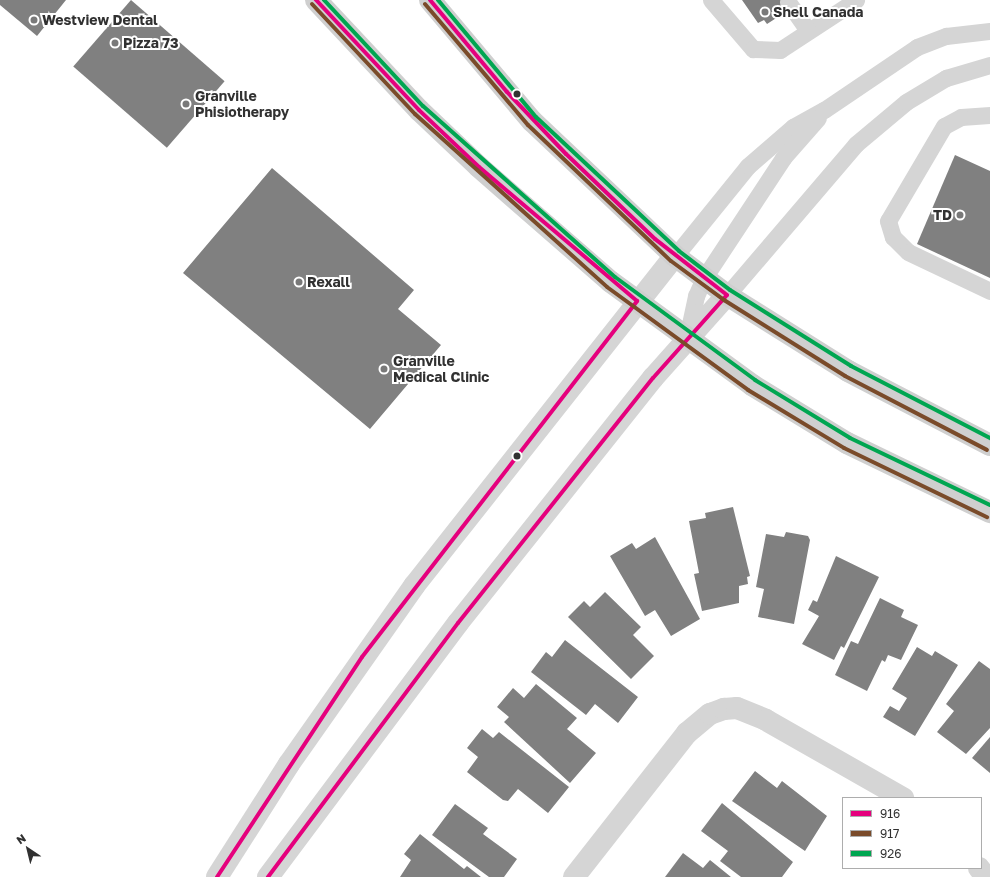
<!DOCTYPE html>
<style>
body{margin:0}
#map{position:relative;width:990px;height:877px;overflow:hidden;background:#fff;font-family:"Golos Text",sans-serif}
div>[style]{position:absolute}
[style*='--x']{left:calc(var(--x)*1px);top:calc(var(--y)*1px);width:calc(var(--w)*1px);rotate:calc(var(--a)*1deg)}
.building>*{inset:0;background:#808080;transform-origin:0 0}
.service>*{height:17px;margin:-8.5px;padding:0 8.5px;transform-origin:8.5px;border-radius:8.5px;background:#d5d5d5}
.minor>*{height:22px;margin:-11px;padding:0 11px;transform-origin:11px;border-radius:11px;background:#d5d5d5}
.tertiary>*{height:22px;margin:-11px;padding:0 11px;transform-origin:11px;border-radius:11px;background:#d5d5d5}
.secondary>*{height:22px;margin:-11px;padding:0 11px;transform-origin:11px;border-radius:11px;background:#cfcfcf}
.bus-1>*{height:4px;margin:-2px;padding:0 2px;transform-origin:2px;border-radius:2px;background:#e5007d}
.bus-2>*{height:4px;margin:-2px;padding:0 2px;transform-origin:2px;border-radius:2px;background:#7a4b2a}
.bus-3>*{height:4px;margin:-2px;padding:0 2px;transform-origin:2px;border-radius:2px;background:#00a651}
.dots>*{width:11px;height:11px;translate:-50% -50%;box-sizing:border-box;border:2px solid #fff;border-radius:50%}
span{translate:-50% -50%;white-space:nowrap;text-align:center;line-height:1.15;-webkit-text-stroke:4px #fff;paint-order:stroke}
.poi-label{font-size:14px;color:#313131;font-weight:700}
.left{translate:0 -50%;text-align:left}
.right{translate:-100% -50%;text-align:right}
.legend{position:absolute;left:842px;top:797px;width:140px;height:72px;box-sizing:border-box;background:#fff;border:1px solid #adadad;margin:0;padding:5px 7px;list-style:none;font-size:12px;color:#313131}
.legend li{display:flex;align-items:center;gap:8px;height:20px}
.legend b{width:20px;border:1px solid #adadad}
.north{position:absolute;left:8px;top:829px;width:40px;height:40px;-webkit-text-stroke:3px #fff;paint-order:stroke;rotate:325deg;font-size:11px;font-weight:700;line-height:16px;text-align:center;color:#313131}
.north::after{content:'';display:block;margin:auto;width:14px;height:18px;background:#313131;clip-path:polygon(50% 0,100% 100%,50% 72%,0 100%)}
</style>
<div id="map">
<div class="building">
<i style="clip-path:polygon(0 0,66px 0,37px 36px,0 5px)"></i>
<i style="left:131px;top:0;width:124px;height:88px;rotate:41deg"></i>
<i style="clip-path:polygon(742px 0,792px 0,778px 10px,781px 15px,767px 24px,764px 20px,758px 23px)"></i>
<i style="clip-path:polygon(955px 155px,990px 171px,990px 278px,917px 244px)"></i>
<i style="clip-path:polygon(272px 168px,414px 290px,398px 309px,441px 345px,370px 429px,183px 273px)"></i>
<i style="clip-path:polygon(733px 507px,750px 576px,747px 577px,748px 584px,739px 586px,739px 603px,702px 611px,694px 574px,699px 573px,689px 521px,706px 518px,705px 513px)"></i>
<i style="clip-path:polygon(786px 532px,808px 536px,810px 540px,794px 624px,758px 617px,764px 589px,756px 587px,766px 534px,784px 537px)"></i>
<i style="clip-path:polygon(655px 537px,700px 619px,671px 636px,655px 610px,645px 616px,610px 556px,632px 543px,636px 549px)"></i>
<i style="clip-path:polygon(836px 556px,879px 577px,844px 648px,841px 646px,834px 660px,802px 644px,819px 616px,808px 610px,813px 600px,817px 602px)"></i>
<i style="clip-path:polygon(605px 592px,641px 627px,633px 635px,654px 656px,631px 679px,568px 617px,584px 601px,590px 607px)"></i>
<i style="clip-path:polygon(880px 598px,904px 610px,901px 617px,918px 625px,901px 660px,888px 655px,885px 662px,882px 660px,867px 691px,835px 675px,851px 641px,858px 644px)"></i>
<i style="clip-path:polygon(565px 640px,638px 697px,618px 723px,595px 704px,586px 715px,531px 672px,546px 652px,552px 657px)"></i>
<i style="clip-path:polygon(917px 647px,932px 656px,935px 651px,958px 665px,915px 736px,883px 717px,890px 706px,899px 711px,907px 698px,892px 689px)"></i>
<i style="clip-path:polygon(979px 661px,990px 669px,990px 728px,966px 754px,937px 732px,954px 711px,946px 704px)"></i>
<i style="clip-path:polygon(536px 684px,577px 718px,567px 729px,596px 753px,570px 783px,504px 722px,509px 717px,497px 707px,513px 688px,524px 698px)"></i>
<i style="clip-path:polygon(482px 729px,493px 738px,499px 732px,569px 787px,548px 813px,518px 789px,508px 801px,503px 800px,467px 772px,478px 757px,467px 748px)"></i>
<i style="clip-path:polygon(990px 737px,990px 773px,972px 758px)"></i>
<i style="clip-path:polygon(755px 771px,777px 788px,782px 781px,827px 816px,805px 851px,732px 801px)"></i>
<i style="clip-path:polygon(722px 803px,793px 862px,782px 877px,741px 877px,720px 861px,728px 851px,701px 831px)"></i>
<i style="clip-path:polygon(455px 804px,488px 828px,483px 834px,517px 859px,504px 877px,489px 877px,432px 835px)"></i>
<i style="clip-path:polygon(420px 834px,464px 869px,467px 866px,481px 877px,400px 877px,411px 860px,404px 854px)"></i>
<i style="clip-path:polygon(683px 853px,703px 868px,710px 860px,731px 877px,665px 877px)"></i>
</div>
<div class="service">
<i style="--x:711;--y:0;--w:65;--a:49.4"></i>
<i style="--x:753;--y:49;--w:27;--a:2"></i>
<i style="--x:780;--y:50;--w:91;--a:-33.3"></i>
<i style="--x:788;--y:2;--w:35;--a:55"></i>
<i style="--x:990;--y:115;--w:29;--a:176"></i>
<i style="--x:961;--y:117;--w:19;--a:152"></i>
<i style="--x:944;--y:126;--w:110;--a:120.5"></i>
<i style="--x:888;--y:221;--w:17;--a:73"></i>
<i style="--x:893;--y:237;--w:21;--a:45"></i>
<i style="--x:908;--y:252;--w:91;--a:25.4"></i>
<i style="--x:675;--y:256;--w:116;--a:-51"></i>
<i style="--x:748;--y:166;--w:60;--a:-40.9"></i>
<i style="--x:793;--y:127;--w:35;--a:-29"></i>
<i style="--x:824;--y:110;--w:112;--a:-34.1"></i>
<i style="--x:917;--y:47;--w:31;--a:-21"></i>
<i style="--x:946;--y:36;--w:44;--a:-6.5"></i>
<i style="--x:727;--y:295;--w:199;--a:-49.5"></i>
<i style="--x:856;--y:144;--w:65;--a:-40"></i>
<i style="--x:906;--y:102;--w:47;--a:-31"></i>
<i style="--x:946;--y:78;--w:46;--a:-16.5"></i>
<i style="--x:687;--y:338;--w:43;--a:-77.9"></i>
<i style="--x:696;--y:296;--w:20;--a:-66"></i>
<i style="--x:704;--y:278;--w:144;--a:-56.6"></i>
<i style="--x:783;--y:158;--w:53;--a:-48.8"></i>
</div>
<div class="minor">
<i style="--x:979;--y:868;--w:11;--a:52"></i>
<i style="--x:574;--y:877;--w:183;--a:-51.9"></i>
<i style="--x:687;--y:733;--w:30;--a:-40"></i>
<i style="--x:710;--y:714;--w:15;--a:-20"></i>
<i style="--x:724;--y:709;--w:13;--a:-4"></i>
<i style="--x:737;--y:708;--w:31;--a:22"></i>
<i style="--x:766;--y:720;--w:158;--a:29.7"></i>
</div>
<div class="tertiary">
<i style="--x:217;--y:877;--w:134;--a:-57.5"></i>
<i style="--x:289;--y:764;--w:218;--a:-54.9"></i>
<i style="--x:414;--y:586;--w:421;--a:-51.7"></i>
<i style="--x:268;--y:877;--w:317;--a:-53.2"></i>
<i style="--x:458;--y:623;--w:313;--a:-51.5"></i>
<i style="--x:653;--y:378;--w:111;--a:-48.3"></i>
</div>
<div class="secondary">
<i style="--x:316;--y:0;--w:151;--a:46.9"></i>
<i style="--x:419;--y:110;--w:83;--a:43.5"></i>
<i style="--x:479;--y:167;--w:175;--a:41.1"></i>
<i style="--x:611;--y:282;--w:175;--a:36.1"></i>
<i style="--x:752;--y:385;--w:111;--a:31.4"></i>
<i style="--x:847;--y:443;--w:159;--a:25.8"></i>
<i style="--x:430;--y:0;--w:158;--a:49.9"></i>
<i style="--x:532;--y:121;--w:197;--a:43.4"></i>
<i style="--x:675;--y:256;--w:65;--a:36.9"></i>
<i style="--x:727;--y:295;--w:143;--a:32.1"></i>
<i style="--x:848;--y:371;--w:160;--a:27.5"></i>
</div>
<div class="bus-1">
<i style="--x:217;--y:877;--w:263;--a:-56.6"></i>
<i style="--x:362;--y:657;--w:450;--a:-52.3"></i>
<i style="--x:637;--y:301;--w:207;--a:-139.7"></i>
<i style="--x:479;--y:167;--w:83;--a:-136.5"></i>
<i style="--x:419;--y:110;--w:151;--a:-133.1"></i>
<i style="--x:268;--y:877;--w:317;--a:-53.2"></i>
<i style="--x:458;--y:623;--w:313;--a:-51.5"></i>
<i style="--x:653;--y:378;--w:111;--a:-48.3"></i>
<i style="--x:727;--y:295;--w:91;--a:-142.1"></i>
<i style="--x:655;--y:239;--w:123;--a:-136.3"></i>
<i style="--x:566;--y:154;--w:86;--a:-133.6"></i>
<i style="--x:507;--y:92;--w:120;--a:-129.9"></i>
</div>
<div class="bus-2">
<i style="--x:312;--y:4;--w:151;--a:46.9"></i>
<i style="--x:415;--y:114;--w:258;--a:42"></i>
<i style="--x:607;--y:287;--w:175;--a:36.1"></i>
<i style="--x:748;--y:390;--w:112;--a:31.1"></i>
<i style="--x:844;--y:448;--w:159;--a:25.8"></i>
<i style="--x:425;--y:4;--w:159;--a:49.6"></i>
<i style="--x:528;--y:125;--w:197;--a:43.6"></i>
<i style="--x:671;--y:261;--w:66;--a:36.3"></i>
<i style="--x:724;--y:300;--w:143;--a:32.1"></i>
<i style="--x:845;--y:376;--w:160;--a:27.5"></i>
</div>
<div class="bus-3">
<i style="--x:324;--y:0;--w:145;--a:47"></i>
<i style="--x:423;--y:106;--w:257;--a:41.7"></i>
<i style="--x:615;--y:277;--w:174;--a:36.3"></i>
<i style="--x:755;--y:380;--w:111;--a:31.4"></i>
<i style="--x:850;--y:438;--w:155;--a:25.6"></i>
<i style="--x:438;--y:0;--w:153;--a:50.1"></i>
<i style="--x:536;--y:117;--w:196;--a:43.1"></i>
<i style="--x:679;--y:251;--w:64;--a:37.4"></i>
<i style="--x:730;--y:290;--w:143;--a:32.1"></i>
<i style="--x:851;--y:366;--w:157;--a:27.4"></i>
</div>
<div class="dots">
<i style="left:765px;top:12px;background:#797979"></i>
<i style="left:34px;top:20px;background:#797979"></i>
<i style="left:115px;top:43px;background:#797979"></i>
<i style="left:517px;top:94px;background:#313131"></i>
<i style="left:186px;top:104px;background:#797979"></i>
<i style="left:960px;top:215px;background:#797979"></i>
<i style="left:299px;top:282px;background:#797979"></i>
<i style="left:384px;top:369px;background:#797979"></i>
<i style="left:517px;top:456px;background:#313131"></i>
</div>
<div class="poi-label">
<span class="left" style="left:773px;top:12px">Shell Canada</span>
<span class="left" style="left:42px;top:20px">Westview Dental</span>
<span class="left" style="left:123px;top:43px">Pizza 73</span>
<span class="left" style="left:195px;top:104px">Granville<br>Phisiotherapy</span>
<span class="right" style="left:952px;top:215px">TD</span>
<span class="left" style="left:307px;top:282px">Rexall</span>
<span class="left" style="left:393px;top:369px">Granville<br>Medical Clinic</span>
</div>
<ul class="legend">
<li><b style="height:5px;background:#e5007d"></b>916</li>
<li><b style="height:5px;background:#7a4b2a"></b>917</li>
<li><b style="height:5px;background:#00a651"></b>926</li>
</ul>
<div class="north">N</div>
</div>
